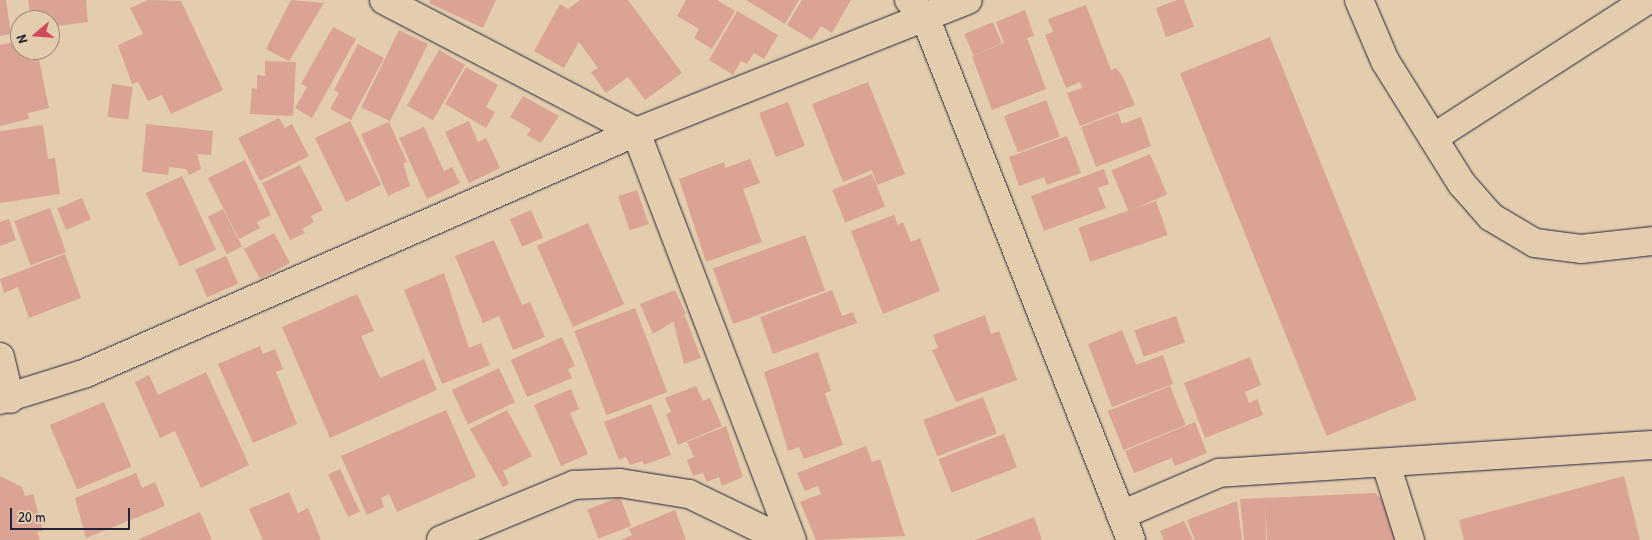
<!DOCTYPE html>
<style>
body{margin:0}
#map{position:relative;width:1652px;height:540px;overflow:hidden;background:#e3cdac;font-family:"Patrick Hand",sans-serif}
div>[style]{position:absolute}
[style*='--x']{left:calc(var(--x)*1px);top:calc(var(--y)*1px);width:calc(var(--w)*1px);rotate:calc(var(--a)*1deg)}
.building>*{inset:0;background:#dba394;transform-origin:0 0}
.roads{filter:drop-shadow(0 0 1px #22223b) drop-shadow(0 0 1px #22223b)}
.minor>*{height:28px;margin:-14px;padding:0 14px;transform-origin:14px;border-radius:14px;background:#e3cdac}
span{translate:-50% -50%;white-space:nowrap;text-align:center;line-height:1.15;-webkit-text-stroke:4px #e3cdac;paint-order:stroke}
.north{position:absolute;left:10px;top:10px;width:50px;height:50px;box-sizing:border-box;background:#e3cdac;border:1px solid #96897f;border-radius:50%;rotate:252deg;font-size:14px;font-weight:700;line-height:20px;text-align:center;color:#22223b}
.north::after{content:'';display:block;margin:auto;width:18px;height:22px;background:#d1495b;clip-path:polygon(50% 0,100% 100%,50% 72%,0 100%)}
.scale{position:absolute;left:10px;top:508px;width:120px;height:22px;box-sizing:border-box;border:2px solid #22223b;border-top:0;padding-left:6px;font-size:15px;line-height:18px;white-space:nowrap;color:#22223b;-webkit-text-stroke:4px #e3cdac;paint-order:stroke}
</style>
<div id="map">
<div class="building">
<i style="clip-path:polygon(0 0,6px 0,11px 34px,0 36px)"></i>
<i style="clip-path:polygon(28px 0,86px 0,88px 22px,50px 27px,50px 20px,31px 20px)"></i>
<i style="clip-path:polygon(148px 0,181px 1px,223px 90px,171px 114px,162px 95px,148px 101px,138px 82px,132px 84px,118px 45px,143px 34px,130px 8px)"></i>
<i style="clip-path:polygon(291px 0,324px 3px,289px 61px,266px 49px)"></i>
<i style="clip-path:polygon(430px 0,496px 0,483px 28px,429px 3px)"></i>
<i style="clip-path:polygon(580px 0,628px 0,682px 73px,645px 100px,628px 77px,606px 93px,591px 72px,598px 68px,579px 42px,564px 68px,534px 51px,560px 4px,568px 9px)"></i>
<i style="clip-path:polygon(686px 0,717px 0,735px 11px,712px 49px,694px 38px,699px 29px,677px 16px)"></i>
<i style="clip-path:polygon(746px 0,799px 0,785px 24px)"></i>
<i style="clip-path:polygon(802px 0,851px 0,832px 33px,821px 26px,812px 40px,787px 25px)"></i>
<i style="clip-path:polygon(1177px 0,1184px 0,1194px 27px,1166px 37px,1156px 8px)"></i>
<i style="clip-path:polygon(1086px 5px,1111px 70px,1107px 72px,1116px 68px,1123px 77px,1135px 105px,1080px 126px,1067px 93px,1082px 88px,1080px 82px,1066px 88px,1045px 35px,1053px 32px,1048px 19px)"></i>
<i style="clip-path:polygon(1025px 10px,1034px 36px,1027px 38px,1046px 89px,992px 110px,972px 56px,1004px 43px,996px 22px)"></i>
<i style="clip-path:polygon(737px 11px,778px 35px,764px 59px,754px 53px,747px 64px,741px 61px,733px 75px,709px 60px)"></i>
<i style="left:993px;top:22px;width:23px;height:31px;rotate:67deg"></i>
<i style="clip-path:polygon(333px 27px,356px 39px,312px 118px,295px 108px,307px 87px,301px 84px)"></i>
<i style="left:399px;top:30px;width:32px;height:86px;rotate:26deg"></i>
<i style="left:1270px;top:37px;width:391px;height:97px;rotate:68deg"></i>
<i style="clip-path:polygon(20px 41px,20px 50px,37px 50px,49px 108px,28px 113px,29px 119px,0 126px,0 45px)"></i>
<i style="clip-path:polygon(358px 44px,384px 58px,351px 120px,330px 109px,339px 93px,334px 90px)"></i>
<i style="left:439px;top:50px;width:30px;height:64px;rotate:30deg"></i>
<i style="clip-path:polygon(265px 61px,296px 62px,293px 116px,250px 114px,252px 88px,257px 89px,257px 75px,265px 76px)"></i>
<i style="clip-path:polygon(466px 67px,498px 85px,486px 107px,495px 112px,486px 128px,445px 104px)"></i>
<i style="clip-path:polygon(868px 82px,905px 174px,877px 185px,872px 170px,843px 182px,812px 104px)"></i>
<i style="left:112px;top:84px;width:21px;height:33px;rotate:8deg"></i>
<i style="clip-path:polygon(523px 96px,559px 116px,541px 143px,527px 135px,531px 129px,510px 117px)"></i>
<i style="left:1046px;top:100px;width:39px;height:45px;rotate:69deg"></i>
<i style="left:788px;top:102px;width:47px;height:31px;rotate:69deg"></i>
<i style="clip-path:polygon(1118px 113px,1122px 124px,1141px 117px,1151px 146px,1096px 167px,1081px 127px)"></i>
<i style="clip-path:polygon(279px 118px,285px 128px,292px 124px,309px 156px,260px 181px,238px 138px)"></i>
<i style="left:350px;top:121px;width:71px;height:39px;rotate:64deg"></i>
<i style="clip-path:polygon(469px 121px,478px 142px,486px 138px,500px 168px,469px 183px,445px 132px)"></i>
<i style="clip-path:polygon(389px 122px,407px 162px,403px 163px,410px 186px,388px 196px,361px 134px)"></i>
<i style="clip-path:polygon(146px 124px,213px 131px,211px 155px,197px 154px,201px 169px,189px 175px,186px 169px,169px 167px,168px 175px,142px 172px)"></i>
<i style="clip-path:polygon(43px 125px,48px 159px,55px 158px,60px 194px,0 203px,0 131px)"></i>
<i style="clip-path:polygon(424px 127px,444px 171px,452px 167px,460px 183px,427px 199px,399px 138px)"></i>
<i style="clip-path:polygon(1067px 136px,1081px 173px,1047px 185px,1044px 177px,1019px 186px,1009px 157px)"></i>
<i style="left:1150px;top:154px;width:44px;height:42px;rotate:67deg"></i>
<i style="clip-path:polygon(750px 159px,760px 183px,743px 189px,762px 242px,706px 262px,679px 179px,724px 162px,725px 168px)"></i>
<i style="clip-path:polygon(245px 160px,271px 215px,257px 222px,260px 228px,239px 239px,208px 178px)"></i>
<i style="clip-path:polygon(300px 165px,323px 210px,311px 216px,314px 222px,302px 229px,305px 233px,290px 240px,262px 183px)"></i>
<i style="clip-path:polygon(1104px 169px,1109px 184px,1098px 188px,1106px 208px,1044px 231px,1031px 196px)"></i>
<i style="left:872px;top:174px;width:35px;height:43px;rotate:68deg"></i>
<i style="left:182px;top:176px;width:81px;height:40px;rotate:65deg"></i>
<i style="left:637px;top:190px;width:36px;height:20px;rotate:71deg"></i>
<i style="left:82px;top:198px;width:23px;height:27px;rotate:67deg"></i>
<i style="left:1156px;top:201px;width:36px;height:82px;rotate:71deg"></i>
<i style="left:50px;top:208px;width:47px;height:38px;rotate:70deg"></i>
<i style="left:223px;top:209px;width:42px;height:17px;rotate:63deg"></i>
<i style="left:531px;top:210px;width:30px;height:23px;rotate:66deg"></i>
<i style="clip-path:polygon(894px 215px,898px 225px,903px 222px,911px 242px,920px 238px,940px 291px,883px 314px,851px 231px)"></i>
<i style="clip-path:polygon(9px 219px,16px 240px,0 246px,0 222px)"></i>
<i style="left:588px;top:223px;width:89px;height:56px;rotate:66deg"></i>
<i style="left:274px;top:233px;width:34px;height:34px;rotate:62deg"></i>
<i style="left:805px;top:235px;width:59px;height:98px;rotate:70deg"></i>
<i style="clip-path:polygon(494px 240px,522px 305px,530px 302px,545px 337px,513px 350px,499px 316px,483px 323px,455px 256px)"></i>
<i style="clip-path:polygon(65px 254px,81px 298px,29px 318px,18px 287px,4px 293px,0 279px)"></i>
<i style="left:226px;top:256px;width:30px;height:34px;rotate:66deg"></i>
<i style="clip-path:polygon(444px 273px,469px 348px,481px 343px,490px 365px,442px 384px,404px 290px)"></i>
<i style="clip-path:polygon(675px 290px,686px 314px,653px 334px,640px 304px)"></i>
<i style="clip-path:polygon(832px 290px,842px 316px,853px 312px,857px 323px,773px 354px,760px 317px)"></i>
<i style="clip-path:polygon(357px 294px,374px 331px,361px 336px,380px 378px,424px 359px,437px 390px,330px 438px,282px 327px)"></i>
<i style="left:635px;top:308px;width:90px;height:65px;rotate:69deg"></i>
<i style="clip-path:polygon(985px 315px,991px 334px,999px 331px,1017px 380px,956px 402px,932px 350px,938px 348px,933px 335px)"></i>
<i style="clip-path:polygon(685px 316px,701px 358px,684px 364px,673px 320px)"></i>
<i style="left:1176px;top:316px;width:28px;height:44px;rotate:71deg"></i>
<i style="clip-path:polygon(1122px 330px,1136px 365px,1163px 355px,1173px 384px,1112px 407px,1088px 344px)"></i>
<i style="clip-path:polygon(562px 337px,575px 366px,568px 369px,572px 378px,527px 397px,511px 360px)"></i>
<i style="clip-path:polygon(260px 346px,263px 354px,275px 349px,283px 369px,276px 372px,297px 424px,253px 443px,218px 364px)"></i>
<i style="clip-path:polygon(818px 352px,831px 391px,825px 393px,843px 445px,804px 459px,799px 447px,788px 451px,764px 372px)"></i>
<i style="clip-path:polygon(1250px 357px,1261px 385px,1245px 392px,1249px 403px,1257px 399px,1263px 415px,1205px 438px,1184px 383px)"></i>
<i style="left:499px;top:368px;width:38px;height:52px;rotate:65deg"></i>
<i style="clip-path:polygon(206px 372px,249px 465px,201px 488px,175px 431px,160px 438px,135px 382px,149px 375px,158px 395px)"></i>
<i style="clip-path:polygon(696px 386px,703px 401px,710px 398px,722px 426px,678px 445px,666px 414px,671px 412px,665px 398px)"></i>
<i style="left:1170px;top:386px;width:42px;height:67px;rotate:68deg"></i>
<i style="clip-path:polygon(571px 389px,579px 409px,570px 413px,588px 454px,561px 466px,534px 405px)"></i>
<i style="left:983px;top:397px;width:39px;height:64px;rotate:69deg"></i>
<i style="left:104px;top:402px;width:70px;height:59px;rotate:67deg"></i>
<i style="clip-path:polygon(651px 404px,671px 455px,644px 465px,642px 461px,630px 465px,626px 457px,619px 460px,604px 422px)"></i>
<i style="clip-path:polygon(446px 410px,476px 477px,397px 512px,389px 494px,381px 498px,384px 507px,367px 515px,341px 456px)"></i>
<i style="clip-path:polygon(507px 410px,532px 456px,503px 471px,509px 484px,503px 487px,470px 429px)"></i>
<i style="clip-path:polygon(1195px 422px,1207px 453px,1175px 466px,1172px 458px,1134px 473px,1125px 451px)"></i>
<i style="clip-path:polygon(726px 426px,743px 477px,722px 486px,719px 477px,707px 482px,703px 473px,693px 476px,687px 460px,694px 457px,687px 442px)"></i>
<i style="left:1004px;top:434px;width:36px;height:70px;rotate:69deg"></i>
<i style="clip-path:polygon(866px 446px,872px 462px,880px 459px,905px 536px,816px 540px,800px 502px,821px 494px,818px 486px,805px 491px,797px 473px)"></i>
<i style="left:340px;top:469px;width:47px;height:13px;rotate:65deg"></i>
<i style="clip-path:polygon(136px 473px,142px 488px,155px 482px,165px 506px,86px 538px,75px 498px)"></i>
<i style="clip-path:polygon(0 476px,22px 487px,25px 496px,33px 494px,43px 531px,37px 532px,40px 540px,0 540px)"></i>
<i style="clip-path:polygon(1624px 476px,1640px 540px,1464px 540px,1459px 520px)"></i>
<i style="clip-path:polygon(289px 492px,298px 513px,308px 508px,321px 540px,263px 540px,249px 509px)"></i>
<i style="clip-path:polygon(1375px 493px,1386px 503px,1397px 540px,1267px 540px,1265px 504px,1266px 540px,1244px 540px,1240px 499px)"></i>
<i style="left:620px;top:497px;width:31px;height:35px;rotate:69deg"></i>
<i style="clip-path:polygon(1237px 501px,1242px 540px,1195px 540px,1187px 520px)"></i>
<i style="clip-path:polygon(675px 510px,686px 540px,621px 540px,632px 535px,629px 529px)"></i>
<i style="clip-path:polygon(200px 512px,212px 540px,137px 540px)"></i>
<i style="clip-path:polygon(1034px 517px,1042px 540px,975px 540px)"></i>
<i style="clip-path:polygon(1184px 521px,1193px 540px,1164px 540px,1160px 531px)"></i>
</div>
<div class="roads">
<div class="minor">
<i style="--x:384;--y:0;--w:284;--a:27.6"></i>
<i style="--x:636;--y:132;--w:437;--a:69.1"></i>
<i style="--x:909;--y:0;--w:23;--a:47"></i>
<i style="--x:925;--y:17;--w:562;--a:68.5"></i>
<i style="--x:1359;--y:0;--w:66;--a:66.9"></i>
<i style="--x:1385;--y:61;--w:145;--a:58"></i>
<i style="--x:1462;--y:184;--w:44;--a:48.7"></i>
<i style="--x:1491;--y:217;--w:51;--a:30.6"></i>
<i style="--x:1535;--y:243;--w:46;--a:7.4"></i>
<i style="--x:1581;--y:249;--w:71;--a:-6.4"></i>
<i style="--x:1433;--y:138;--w:255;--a:-32.8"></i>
<i style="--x:0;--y:357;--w:43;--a:76.6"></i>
<i style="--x:0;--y:400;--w:90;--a:-17.4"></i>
<i style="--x:86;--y:373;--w:600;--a:-23.66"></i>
<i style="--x:636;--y:132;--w:357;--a:-21.7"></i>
<i style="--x:1386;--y:464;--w:80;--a:72.5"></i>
<i style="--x:1121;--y:515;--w:107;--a:-23.2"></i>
<i style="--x:1219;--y:473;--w:434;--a:-3.7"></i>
<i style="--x:441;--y:540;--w:144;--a:-22.5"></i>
<i style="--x:574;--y:485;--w:46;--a:-2.5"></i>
<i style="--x:620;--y:483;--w:70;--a:9.1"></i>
<i style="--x:689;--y:494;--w:106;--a:25.8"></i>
</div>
</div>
<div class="north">N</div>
<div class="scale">20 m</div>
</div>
